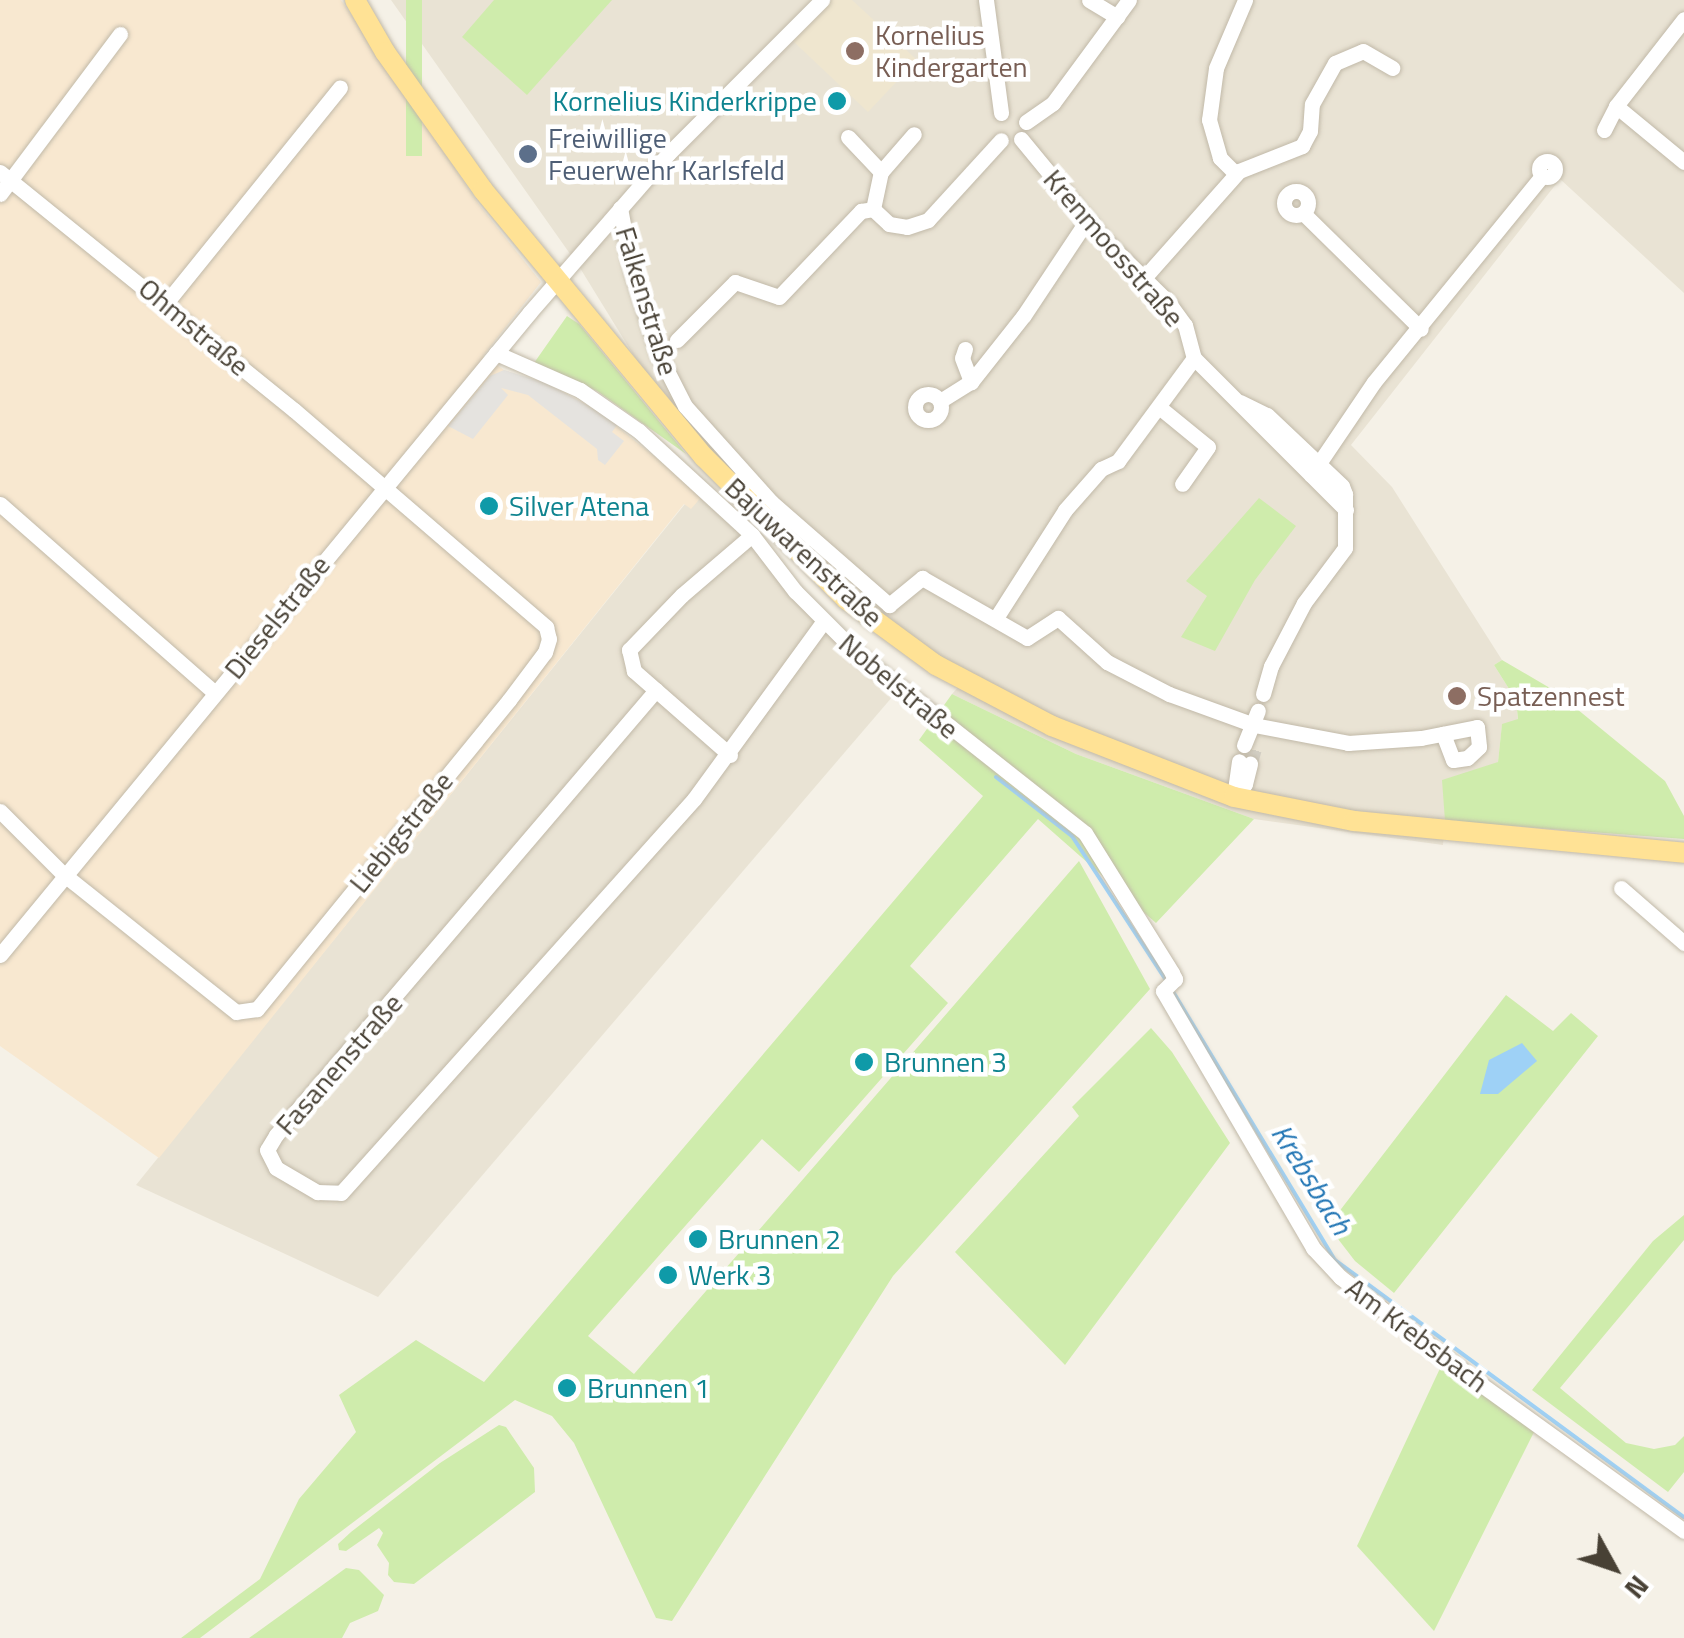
<!DOCTYPE html>
<meta charset="utf-8">
<style>
body{margin:0}
#map{position:relative;width:1684px;height:1638px;overflow:hidden;background:#f5f1e7;font-family:"Titillium Web",sans-serif}
div>[style]{position:absolute}
[style*='--x']{left:calc(var(--x)*1px);top:calc(var(--y)*1px);width:calc(var(--w)*1px);rotate:calc(var(--a)*1deg)}
.residential>*{inset:0;background:#e9e3d4}
.commercial>*{inset:0;background:#f8e8d0}
.education>*{inset:0;background:#efe6cf}
.green>*{inset:0;background:#cfecac;transform-origin:0 0}
.parking>*{inset:0;background:#e5e3df}
.water>*{inset:0;background:#9ed1f6}
.stream>*{height:4px;margin:-2px;padding:0 2px;transform-origin:2px;border-radius:2px;background:#9ed1f6}
.minor-tunnel>*{height:15px;margin-top:-7.5px;transform-origin:0;background:repeating-linear-gradient(90deg,#d2cec3 0 15px,transparent 0 23px)}
.roads{filter:drop-shadow(0 0 2px #c1b9a8) drop-shadow(0 0 2px #c1b9a8)}
.minor>*{height:15px;margin:-7.5px;padding:0 7.5px;transform-origin:7.5px;border-radius:7.5px;background:#fff}
.minor>.ring{margin:-7.5px;padding:0;box-sizing:content-box;background:none;border:15px solid #fff;border-radius:50%}
.major>*{height:20px;margin:-10px;padding:0 10px;transform-origin:10px;border-radius:10px;background:#ffe295}
.dots>*{width:28px;height:28px;translate:-50% -50%;box-sizing:border-box;border:5px solid #fff;border-radius:50%}
span{translate:-50% -50%;white-space:nowrap;text-align:center;line-height:1.15;-webkit-text-stroke:9px #fff;paint-order:stroke}
.education-label{font-size:28px;color:#785e54}
.left{translate:0 -50%;text-align:left}
.culture-label{font-size:28px;color:#0d838f}
.right{translate:-100% -50%;text-align:right}
.service-label{font-size:28px;color:#4e5e75}
.street-label{font-size:28px;color:#484135}
.water-label{font-size:30px;color:#2477b5;font-style:italic}
.north{position:absolute;left:1564px;top:1518px;width:100px;height:100px;-webkit-text-stroke:8px #fff;paint-order:stroke;rotate:130deg;font-size:28px;font-weight:700;line-height:40px;text-align:center;color:#484135}
.north::after{content:'';display:block;margin:auto;width:35px;height:45px;background:#484135;clip-path:polygon(50% 0,100% 100%,50% 72%,0 100%)}
</style>
<div id="map">
<div class="residential">
<i style="clip-path:polygon(391px 0,1684px 0,1684px 293px,1560px 179px,1351px 445px,1392px 487px,1502px 660px,1494px 665px,1516px 700px,1518px 720px,1502px 725px,1498px 762px,1445px 821px,1443px 845px,1254px 819px,1076px 754px,952px 694px,970px 674px,943px 660px,870px 603px,776px 521px,639px 364px,580px 268px)"></i>
<i style="clip-path:polygon(703px 495px,893px 696px,378px 1297px,136px 1185px,685px 504px)"></i>
</div>
<div class="commercial">
<i style="clip-path:polygon(0 0,341px 0,480px 206px,541px 282px,483px 356px,504px 370px,565px 393px,596px 410px,703px 495px,691px 509px,684px 504px,159px 1158px,0 1046px)"></i>
</div>
<div class="education">
<i style="clip-path:polygon(831px 0,852px 0,917px 60px,868px 112px,793px 41px)"></i>
</div>
<div class="green">
<i style="left:406px;top:0;width:16px;height:156px"></i>
<i style="clip-path:polygon(494px 0,612px 0,527px 95px,462px 37px)"></i>
<i style="clip-path:polygon(567px 316px,579px 324px,686px 454px,597px 391px,534px 363px)"></i>
<i style="clip-path:polygon(1259px 498px,1296px 526px,1255px 580px,1215px 651px,1181px 637px,1207px 596px,1186px 581px)"></i>
<i style="clip-path:polygon(1502px 660px,1555px 691px,1665px 781px,1684px 816px,1684px 839px,1445px 821px,1442px 780px,1498px 762px,1502px 724px,1518px 719px,1516px 700px,1494px 665px)"></i>
<i style="clip-path:polygon(952px 694px,1076px 754px,1254px 819px,1156px 923px,1038px 819px,910px 966px,948px 1003px,799px 1172px,762px 1139px,588px 1336px,634px 1374px,1079px 861px,1150px 989px,893px 1276px,672px 1621px,656px 1618px,574px 1443px,552px 1416px,515px 1400px,200px 1638px,181px 1638px,260px 1579px,299px 1499px,356px 1432px,339px 1395px,416px 1340px,484px 1382px,983px 796px,919px 740px)"></i>
<i style="clip-path:polygon(1506px 995px,1553px 1031px,1571px 1013px,1598px 1036px,1394px 1293px,1355px 1261px,1328px 1226px)"></i>
<i style="clip-path:polygon(1151px 1028px,1172px 1052px,1230px 1143px,1065px 1365px,955px 1252px,1079px 1116px,1072px 1107px)"></i>
<i style="clip-path:polygon(1684px 1215px,1684px 1240px,1560px 1388px,1626px 1443px,1654px 1449px,1675px 1445px,1684px 1436px,1684px 1472px,1668px 1492px,1532px 1390px,1653px 1241px)"></i>
<i style="clip-path:polygon(1443px 1362px,1535px 1430px,1434px 1631px,1357px 1546px)"></i>
<i style="clip-path:polygon(499px 1425px,506px 1427px,534px 1468px,535px 1492px,414px 1584px,394px 1582px,388px 1575px,389px 1563px,377px 1545px,383px 1533px,379px 1528px,346px 1551px,339px 1550px,338px 1544px,351px 1532px,440px 1463px)"></i>
<i style="clip-path:polygon(346px 1568px,359px 1570px,384px 1595px,378px 1611px,350px 1623px,342px 1638px,249px 1638px)"></i>
</div>
<div class="parking">
<i style="clip-path:polygon(504px 370px,546px 383px,596px 410px,617px 425px,612px 432px,624px 441px,605px 465px,598px 460px,597px 449px,528px 395px,501px 388px,508px 395px,473px 439px,448px 426px,490px 376px)"></i>
</div>
<div class="water">
<i style="clip-path:polygon(1522px 1043px,1537px 1061px,1498px 1094px,1480px 1094px,1489px 1060px)"></i>
</div>
<div class="stream">
<i style="--x:996;--y:777;--w:96;--a:37.8"></i>
<i style="--x:1072;--y:836;--w:174;--a:56.9"></i>
<i style="--x:1172;--y:990;--w:315;--a:58.9"></i>
<i style="--x:1335;--y:1260;--w:433;--a:36.4"></i>
</div>
<div class="minor-tunnel">
<i style="--x:1250;--y:764;--w:18;--a:-74"></i>
</div>
<div class="roads">
<div class="minor">
<i style="--x:986;--y:0;--w:114;--a:82.4"></i>
<i style="--x:1089;--y:0;--w:33;--a:31"></i>
<i style="--x:1616;--y:106;--w:88;--a:39.5"></i>
<i style="--x:1026;--y:122;--w:33;--a:-35"></i>
<i style="--x:1053;--y:103;--w:128;--a:-53.6"></i>
<i style="--x:1604;--y:130;--w:27;--a:-63"></i>
<i style="--x:1616;--y:106;--w:110;--a:-52"></i>
<i style="--x:848;--y:137;--w:48;--a:46.7"></i>
<i style="--x:1021;--y:139;--w:124;--a:50.5"></i>
<i style="--x:1100;--y:235;--w:95;--a:44.6"></i>
<i style="--x:1168;--y:302;--w:29;--a:54"></i>
<i style="--x:1185;--y:325;--w:34;--a:75"></i>
<i style="--x:1194;--y:358;--w:215;--a:45"></i>
<i class="ring" style="left:1539px;top:161px;width:1px;height:1px"></i>
<i style="--x:0;--y:172;--w:378;--a:39"></i>
<i style="--x:294;--y:410;--w:333;--a:40.7"></i>
<i style="--x:546;--y:627;--w:12;--a:76"></i>
<i style="--x:549;--y:639;--w:14;--a:107"></i>
<i style="--x:545;--y:652;--w:60;--a:126.9"></i>
<i style="--x:509;--y:700;--w:399;--a:129.2"></i>
<i style="--x:257;--y:1009;--w:21;--a:172"></i>
<i style="--x:236;--y:1012;--w:221;--a:-141.4"></i>
<i style="--x:63;--y:874;--w:89;--a:-135"></i>
<i style="--x:1236;--y:174;--w:23;--a:-135"></i>
<i style="--x:1220;--y:158;--w:40;--a:-106"></i>
<i style="--x:1209;--y:120;--w:52;--a:-82.3"></i>
<i style="--x:1216;--y:68;--w:74;--a:-66.9"></i>
<i class="ring" style="left:1284px;top:191px;width:9px;height:9px"></i>
<i style="--x:0;--y:194;--w:200;--a:-53.1"></i>
<i style="--x:620;--y:208;--w:65;--a:79.4"></i>
<i style="--x:632;--y:272;--w:85;--a:72.2"></i>
<i style="--x:658;--y:353;--w:59;--a:63"></i>
<i style="--x:685;--y:406;--w:129;--a:48.1"></i>
<i style="--x:771;--y:502;--w:157;--a:41.1"></i>
<i style="--x:889;--y:605;--w:43;--a:-39.3"></i>
<i style="--x:922;--y:578;--w:121;--a:29.7"></i>
<i style="--x:1027;--y:638;--w:37;--a:-33"></i>
<i style="--x:1058;--y:618;--w:66;--a:41.9"></i>
<i style="--x:1107;--y:662;--w:70;--a:27.3"></i>
<i style="--x:1169;--y:694;--w:90;--a:20"></i>
<i style="--x:1254;--y:725;--w:96;--a:10.8"></i>
<i style="--x:1348;--y:743;--w:73;--a:-3.9"></i>
<i style="--x:1421;--y:738;--w:57;--a:-11.1"></i>
<i style="--x:1477;--y:727;--w:20;--a:84"></i>
<i style="--x:1479;--y:747;--w:16;--a:137"></i>
<i style="--x:1467;--y:758;--w:14;--a:172"></i>
<i style="--x:1453;--y:760;--w:28;--a:-111"></i>
<i style="--x:873;--y:209;--w:38;--a:-78"></i>
<i style="--x:881;--y:172;--w:50;--a:-49"></i>
<i style="--x:1303;--y:213;--w:165;--a:44.5"></i>
<i style="--x:1144;--y:278;--w:143;--a:-48.4"></i>
<i style="--x:1239;--y:171;--w:68;--a:-21.6"></i>
<i style="--x:1302;--y:146;--w:17;--a:-62"></i>
<i style="--x:1310;--y:131;--w:27;--a:-86"></i>
<i style="--x:1312;--y:104;--w:47;--a:-60.7"></i>
<i style="--x:1335;--y:63;--w:30;--a:-23"></i>
<i style="--x:1363;--y:51;--w:34;--a:30"></i>
<i style="--x:166;--y:303;--w:277;--a:-51.1"></i>
<i style="--x:677;--y:340;--w:82;--a:-45"></i>
<i style="--x:735;--y:282;--w:46;--a:18.8"></i>
<i style="--x:779;--y:297;--w:119;--a:-46.4"></i>
<i style="--x:861;--y:211;--w:12;--a:-9"></i>
<i style="--x:873;--y:209;--w:22;--a:43"></i>
<i style="--x:889;--y:224;--w:18;--a:9"></i>
<i style="--x:907;--y:227;--w:22;--a:-18"></i>
<i style="--x:928;--y:220;--w:108;--a:-47.6"></i>
<i style="--x:965;--y:349;--w:9;--a:108"></i>
<i style="--x:962;--y:358;--w:26;--a:69"></i>
<i style="--x:496;--y:353;--w:92;--a:23.8"></i>
<i style="--x:580;--y:390;--w:72;--a:34.8"></i>
<i style="--x:639;--y:431;--w:154;--a:42.6"></i>
<i style="--x:752;--y:535;--w:71;--a:52.5"></i>
<i style="--x:795;--y:591;--w:88;--a:45"></i>
<i style="--x:857;--y:653;--w:290;--a:38.3"></i>
<i style="--x:1085;--y:833;--w:165;--a:58.1"></i>
<i style="--x:1172;--y:973;--w:7;--a:63"></i>
<i style="--x:1175;--y:979;--w:17;--a:135"></i>
<i style="--x:1163;--y:991;--w:298;--a:59.7"></i>
<i style="--x:1313;--y:1248;--w:40;--a:47"></i>
<i style="--x:1340;--y:1277;--w:175;--a:37.3"></i>
<i style="--x:1479;--y:1383;--w:253;--a:35.8"></i>
<i class="ring" style="left:915px;top:394px;width:11px;height:11px"></i>
<i style="--x:940;--y:401;--w:36;--a:-32"></i>
<i style="--x:971;--y:382;--w:85;--a:-51.7"></i>
<i style="--x:1024;--y:315;--w:114;--a:-56.4"></i>
<i style="--x:1240;--y:402;--w:30;--a:26"></i>
<i style="--x:1267;--y:415;--w:103;--a:43.4"></i>
<i style="--x:1342;--y:486;--w:9;--a:69"></i>
<i style="--x:1345;--y:494;--w:54;--a:90"></i>
<i style="--x:1345;--y:548;--w:69;--a:126.7"></i>
<i style="--x:1304;--y:603;--w:71;--a:117.6"></i>
<i style="--x:1271;--y:666;--w:29;--a:106"></i>
<i style="--x:1159;--y:407;--w:63;--a:39.2"></i>
<i style="--x:1208;--y:447;--w:45;--a:125.1"></i>
<i style="--x:1311;--y:475;--w:112;--a:-55.9"></i>
<i style="--x:1374;--y:382;--w:266;--a:-50.8"></i>
<i style="--x:0;--y:504;--w:286;--a:41.3"></i>
<i style="--x:996;--y:618;--w:128;--a:-57.4"></i>
<i style="--x:1065;--y:510;--w:55;--a:-48.7"></i>
<i style="--x:1101;--y:469;--w:19;--a:-25"></i>
<i style="--x:1118;--y:461;--w:128;--a:-53.6"></i>
<i style="--x:656;--y:690;--w:585;--a:130.5"></i>
<i style="--x:276;--y:1135;--w:17;--a:121"></i>
<i style="--x:267;--y:1150;--w:20;--a:63"></i>
<i style="--x:276;--y:1168;--w:48;--a:30.3"></i>
<i style="--x:317;--y:1192;--w:24;--a:2"></i>
<i style="--x:341;--y:1193;--w:529;--a:-48.14"></i>
<i style="--x:694;--y:799;--w:220;--a:-53.9"></i>
<i style="--x:1244;--y:745;--w:37;--a:-68"></i>
<i style="--x:730;--y:755;--w:128;--a:-138.8"></i>
<i style="--x:634;--y:671;--w:22;--a:-103"></i>
<i style="--x:629;--y:650;--w:76;--a:-46.1"></i>
<i style="--x:682;--y:595;--w:92;--a:-40.6"></i>
<i style="--x:1234;--y:797;--w:17;--a:-50"></i>
<i style="--x:1245;--y:784;--w:21;--a:-76"></i>
<i style="--x:1234;--y:797;--w:36;--a:-82"></i>
<i style="--x:1621;--y:888;--w:84;--a:41.1"></i>
<i style="--x:0;--y:955;--w:833;--a:-50.5"></i>
<i style="--x:530;--y:312;--w:210;--a:-48.9"></i>
<i style="--x:668;--y:154;--w:218;--a:-45"></i>
</div>
<div class="major">
<i style="--x:355;--y:0;--w:60;--a:60"></i>
<i style="--x:385;--y:52;--w:169;--a:54.6"></i>
<i style="--x:483;--y:190;--w:347;--a:50.4"></i>
<i style="--x:704;--y:457;--w:201;--a:45"></i>
<i style="--x:846;--y:599;--w:112;--a:36.3"></i>
<i style="--x:936;--y:665;--w:131;--a:27.7"></i>
<i style="--x:1052;--y:726;--w:195;--a:21.3"></i>
<i style="--x:1234;--y:797;--w:122;--a:11.3"></i>
<i style="--x:1354;--y:821;--w:332;--a:5.5"></i>
</div>
</div>
<div class="dots">
<i style="left:855px;top:51px;background:#8d6e63"></i>
<i style="left:837px;top:101px;background:#0f9aa8"></i>
<i style="left:528px;top:154px;background:#5c6f8a"></i>
<i style="left:489px;top:506px;background:#0f9aa8"></i>
<i style="left:1457px;top:696px;background:#8d6e63"></i>
<i style="left:864px;top:1062px;background:#0f9aa8"></i>
<i style="left:698px;top:1239px;background:#0f9aa8"></i>
<i style="left:668px;top:1275px;background:#0f9aa8"></i>
<i style="left:567px;top:1388px;background:#0f9aa8"></i>
</div>
<div class="education-label">
<span class="left" style="left:875px;top:51px">Kornelius<br>Kindergarten</span>
<span class="left" style="left:1477px;top:696px">Spatzennest</span>
</div>
<div class="culture-label">
<span class="right" style="left:817px;top:101px">Kornelius Kinderkrippe</span>
<span class="left" style="left:509px;top:506px">Silver Atena</span>
<span class="left" style="left:884px;top:1062px">Brunnen 3</span>
<span class="left" style="left:718px;top:1239px">Brunnen 2</span>
<span class="left" style="left:688px;top:1275px">Werk 3</span>
<span class="left" style="left:587px;top:1388px">Brunnen 1</span>
</div>
<div class="service-label">
<span class="left" style="left:548px;top:154px">Freiwillige<br>Feuerwehr Karlsfeld</span>
</div>
<div class="street-label">
<span style="left:1114px;top:248px;rotate:49deg">Krenmoosstraße</span>
<span style="left:647px;top:301px;rotate:73deg">Falkenstraße</span>
<span style="left:194px;top:327px;rotate:40deg">Ohmstraße</span>
<span style="left:804px;top:552px;rotate:43deg">Bajuwarenstraße</span>
<span style="left:277px;top:617px;rotate:-51deg">Dieselstraße</span>
<span style="left:899px;top:686px;rotate:40deg">Nobelstraße</span>
<span style="left:401px;top:832px;rotate:-51deg">Liebigstraße</span>
<span style="left:339px;top:1064px;rotate:-49deg">Fasanenstraße</span>
<span style="left:1417px;top:1335px;rotate:37deg">Am Krebsbach</span>
</div>
<div class="water-label">
<span style="left:1312px;top:1179px;rotate:58deg">Krebsbach</span>
</div>
<div class="north">N</div>
</div>
